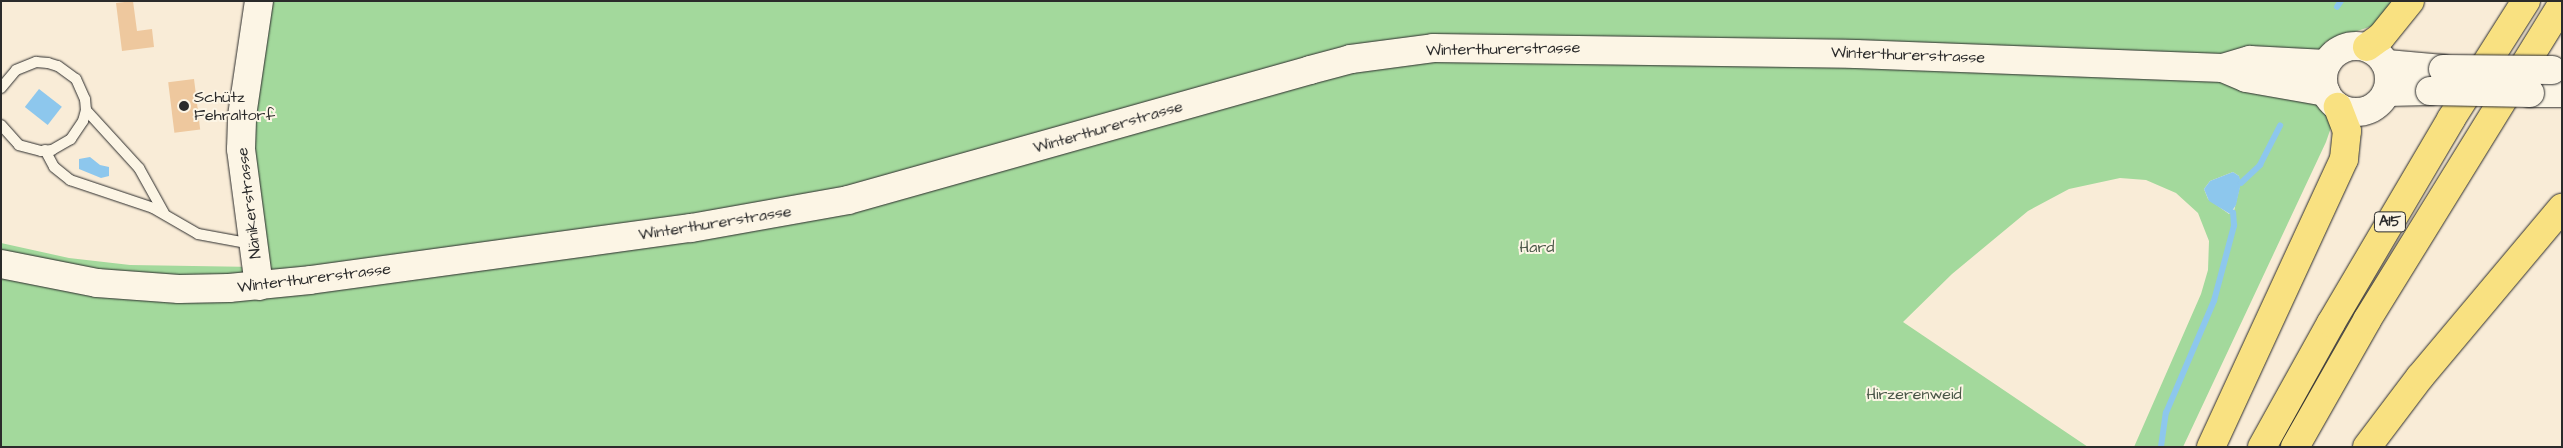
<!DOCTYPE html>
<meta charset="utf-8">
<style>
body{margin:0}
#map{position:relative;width:2563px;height:448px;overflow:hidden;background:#f9ecd7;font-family:"Architects Daughter",sans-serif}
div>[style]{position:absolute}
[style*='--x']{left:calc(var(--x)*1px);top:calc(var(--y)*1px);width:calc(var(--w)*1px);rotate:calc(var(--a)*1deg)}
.green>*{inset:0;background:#a3d99c}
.water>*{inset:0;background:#8dc7ed;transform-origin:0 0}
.stream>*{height:5.5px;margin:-2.75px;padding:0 2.75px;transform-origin:2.75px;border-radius:2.75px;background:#8dc7ed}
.building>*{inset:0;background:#eec89e;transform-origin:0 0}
.roads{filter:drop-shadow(0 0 1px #2b2b2b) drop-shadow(0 0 1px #2b2b2b)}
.lane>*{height:10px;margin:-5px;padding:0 5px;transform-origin:5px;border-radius:5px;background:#fcf5e5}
.secondary>*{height:28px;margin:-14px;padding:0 14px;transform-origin:14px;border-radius:14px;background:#fcf5e5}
.secondary>.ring{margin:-14px;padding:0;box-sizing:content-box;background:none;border:28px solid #fcf5e5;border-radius:50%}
.highway>*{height:28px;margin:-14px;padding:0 14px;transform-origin:14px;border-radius:14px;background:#f9e181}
.bridges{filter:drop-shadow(0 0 1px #2b2b2b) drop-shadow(0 0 1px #2b2b2b)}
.secondary-bridge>*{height:28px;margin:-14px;padding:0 14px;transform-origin:14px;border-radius:14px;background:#fcf5e5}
.dots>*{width:14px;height:14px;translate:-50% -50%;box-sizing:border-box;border:2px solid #fcf5e5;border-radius:50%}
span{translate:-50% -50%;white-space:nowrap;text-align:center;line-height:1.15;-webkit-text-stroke:4px #fcf5e5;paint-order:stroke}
.shield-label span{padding:1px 4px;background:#fcf5e5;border:1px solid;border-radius:4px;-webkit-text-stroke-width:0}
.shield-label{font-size:15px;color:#2b2b2b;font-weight:700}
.street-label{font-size:16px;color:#2b2b2b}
.poi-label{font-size:16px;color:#2b2b2b}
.left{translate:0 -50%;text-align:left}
.park-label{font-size:16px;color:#495647}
.frame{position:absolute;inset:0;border:2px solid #2b2b2b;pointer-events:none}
</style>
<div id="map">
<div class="green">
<i style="clip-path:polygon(evenodd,259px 1px,2401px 1px,2375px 25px,2325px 42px,2332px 56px,2323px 73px,2323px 83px,2338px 107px,2326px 142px,2183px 447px,2134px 447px,2201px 294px,2208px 270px,2209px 241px,2198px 213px,2176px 193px,2146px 180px,2120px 178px,2069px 189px,2028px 211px,1952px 274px,1903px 322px,2088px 447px,1px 447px,1px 243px,69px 258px,130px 265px,256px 267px,245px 193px,259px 1px,2233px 172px,2239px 176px,2240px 186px,2234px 211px,2229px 214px,2208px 199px,2204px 189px,2210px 181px,2233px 172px)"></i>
</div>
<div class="water">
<i style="left:39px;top:89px;width:29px;height:23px;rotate:38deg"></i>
<i style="clip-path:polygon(90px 157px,100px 165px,109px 167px,109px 176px,101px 178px,79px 169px,79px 159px)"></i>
<i style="clip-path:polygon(2233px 172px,2239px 176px,2241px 183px,2236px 205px,2230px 214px,2209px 201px,2204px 189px,2210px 181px)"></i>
</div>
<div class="stream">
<i style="--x:2337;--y:7;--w:7;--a:-56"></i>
<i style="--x:2241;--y:183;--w:26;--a:-43"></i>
<i style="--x:2260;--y:165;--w:44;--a:-62.9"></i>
<i style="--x:2161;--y:447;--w:34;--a:-82"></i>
<i style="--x:2166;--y:413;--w:122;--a:-66.8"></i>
<i style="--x:2214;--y:301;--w:78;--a:-75.1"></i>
<i style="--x:2234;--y:226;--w:13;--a:-94"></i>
</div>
<div class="building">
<i style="clip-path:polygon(133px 1px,137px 31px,152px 29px,154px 47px,122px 51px,116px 3px)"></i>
<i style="left:194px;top:79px;width:51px;height:26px;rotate:83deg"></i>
</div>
<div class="roads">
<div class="lane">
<i style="--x:1;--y:88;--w:23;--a:-50"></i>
<i style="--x:16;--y:70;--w:22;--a:-22"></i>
<i style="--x:36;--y:62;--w:12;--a:5"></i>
<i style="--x:48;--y:63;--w:10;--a:17"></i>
<i style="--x:58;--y:66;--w:22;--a:36"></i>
<i style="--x:76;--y:79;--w:22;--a:66"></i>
<i style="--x:85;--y:99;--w:11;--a:85"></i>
<i style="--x:86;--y:110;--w:11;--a:105"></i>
<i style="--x:83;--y:121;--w:22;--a:124"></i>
<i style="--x:71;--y:139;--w:22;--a:150"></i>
<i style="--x:52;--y:150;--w:11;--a:175"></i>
<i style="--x:41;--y:151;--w:23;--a:-165"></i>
<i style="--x:19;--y:145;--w:27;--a:-132"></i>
<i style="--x:86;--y:110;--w:79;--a:47.6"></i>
<i style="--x:139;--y:168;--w:51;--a:60.9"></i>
<i style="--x:45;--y:150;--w:19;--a:62"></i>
<i style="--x:54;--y:167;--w:21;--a:39"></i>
<i style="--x:70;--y:180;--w:88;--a:18.6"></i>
<i style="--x:153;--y:208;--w:52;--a:30"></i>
<i style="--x:198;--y:234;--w:55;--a:10.5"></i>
</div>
<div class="secondary">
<i class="ring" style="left:2323px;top:46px;width:38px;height:38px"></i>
<i style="--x:2387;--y:64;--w:56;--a:5.1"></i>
<i style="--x:2223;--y:68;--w:25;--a:23"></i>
<i style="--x:2246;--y:78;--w:81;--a:9.9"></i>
<i style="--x:2387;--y:92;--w:43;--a:-1.3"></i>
<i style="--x:2530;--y:93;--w:32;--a:0"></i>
<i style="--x:1;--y:264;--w:98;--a:11.2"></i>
<i style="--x:97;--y:283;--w:82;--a:4.2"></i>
<i style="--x:179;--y:289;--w:50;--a:-1.1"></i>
<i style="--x:229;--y:288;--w:81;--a:-5.6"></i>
<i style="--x:310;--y:280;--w:385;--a:-7.8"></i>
<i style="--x:691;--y:228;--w:159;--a:-10.1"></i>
<i style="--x:848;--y:200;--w:480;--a:-15.7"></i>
<i style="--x:1310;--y:70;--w:42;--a:-15"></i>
<i style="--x:1351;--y:59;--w:83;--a:-7.6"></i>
<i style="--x:1433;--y:48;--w:423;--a:0.8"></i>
<i style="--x:1856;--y:54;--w:367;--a:2.2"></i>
<i style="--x:2223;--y:68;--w:28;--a:-17"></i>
<i style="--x:2250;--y:60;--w:76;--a:3"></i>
<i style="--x:259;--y:286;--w:138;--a:-97.5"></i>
<i style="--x:241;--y:149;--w:33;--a:-88"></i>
<i style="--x:242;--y:116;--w:116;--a:-81.6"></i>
</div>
<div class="highway">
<i style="--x:2367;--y:47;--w:17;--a:-36"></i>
<i style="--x:2381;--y:37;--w:46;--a:-51.1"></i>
<i style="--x:2211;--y:447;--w:317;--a:-65.2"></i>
<i style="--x:2344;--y:159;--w:28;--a:-84"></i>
<i style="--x:2347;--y:131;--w:26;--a:-111"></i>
<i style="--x:2262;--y:447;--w:142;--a:-60.9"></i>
<i style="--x:2331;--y:323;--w:237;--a:-59.5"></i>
<i style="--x:2451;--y:119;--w:140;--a:-57.6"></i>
<i style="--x:2295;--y:447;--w:146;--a:-60.4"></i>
<i style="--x:2367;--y:320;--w:371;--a:-58.3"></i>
<i style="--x:2367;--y:447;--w:88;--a:-52.9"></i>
<i style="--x:2420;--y:377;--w:221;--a:-50"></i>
</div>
</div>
<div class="bridges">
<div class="secondary-bridge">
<i style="--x:2443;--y:69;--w:109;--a:0.5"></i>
<i style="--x:2430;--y:91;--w:100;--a:1.1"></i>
</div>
</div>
<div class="dots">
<i style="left:184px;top:106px;background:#2b2b2b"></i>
</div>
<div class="shield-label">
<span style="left:2390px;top:222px">A15</span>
</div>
<div class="street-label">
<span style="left:1503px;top:49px;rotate:-1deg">Winterthurerstrasse</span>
<span style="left:1908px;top:55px;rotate:2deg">Winterthurerstrasse</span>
<span style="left:1108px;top:127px;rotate:-16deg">Winterthurerstrasse</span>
<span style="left:249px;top:203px;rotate:-97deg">Nänikerstrasse</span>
<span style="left:715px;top:223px;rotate:-9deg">Winterthurerstrasse</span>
<span style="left:314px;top:278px;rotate:-7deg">Winterthurerstrasse</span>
</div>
<div class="poi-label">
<span class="left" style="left:194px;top:106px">Schütz<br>Fehraltorf</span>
</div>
<div class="park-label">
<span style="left:1537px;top:247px">Hard</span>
<span style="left:1914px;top:394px">Hirzerenweid</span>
</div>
<div class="frame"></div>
</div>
